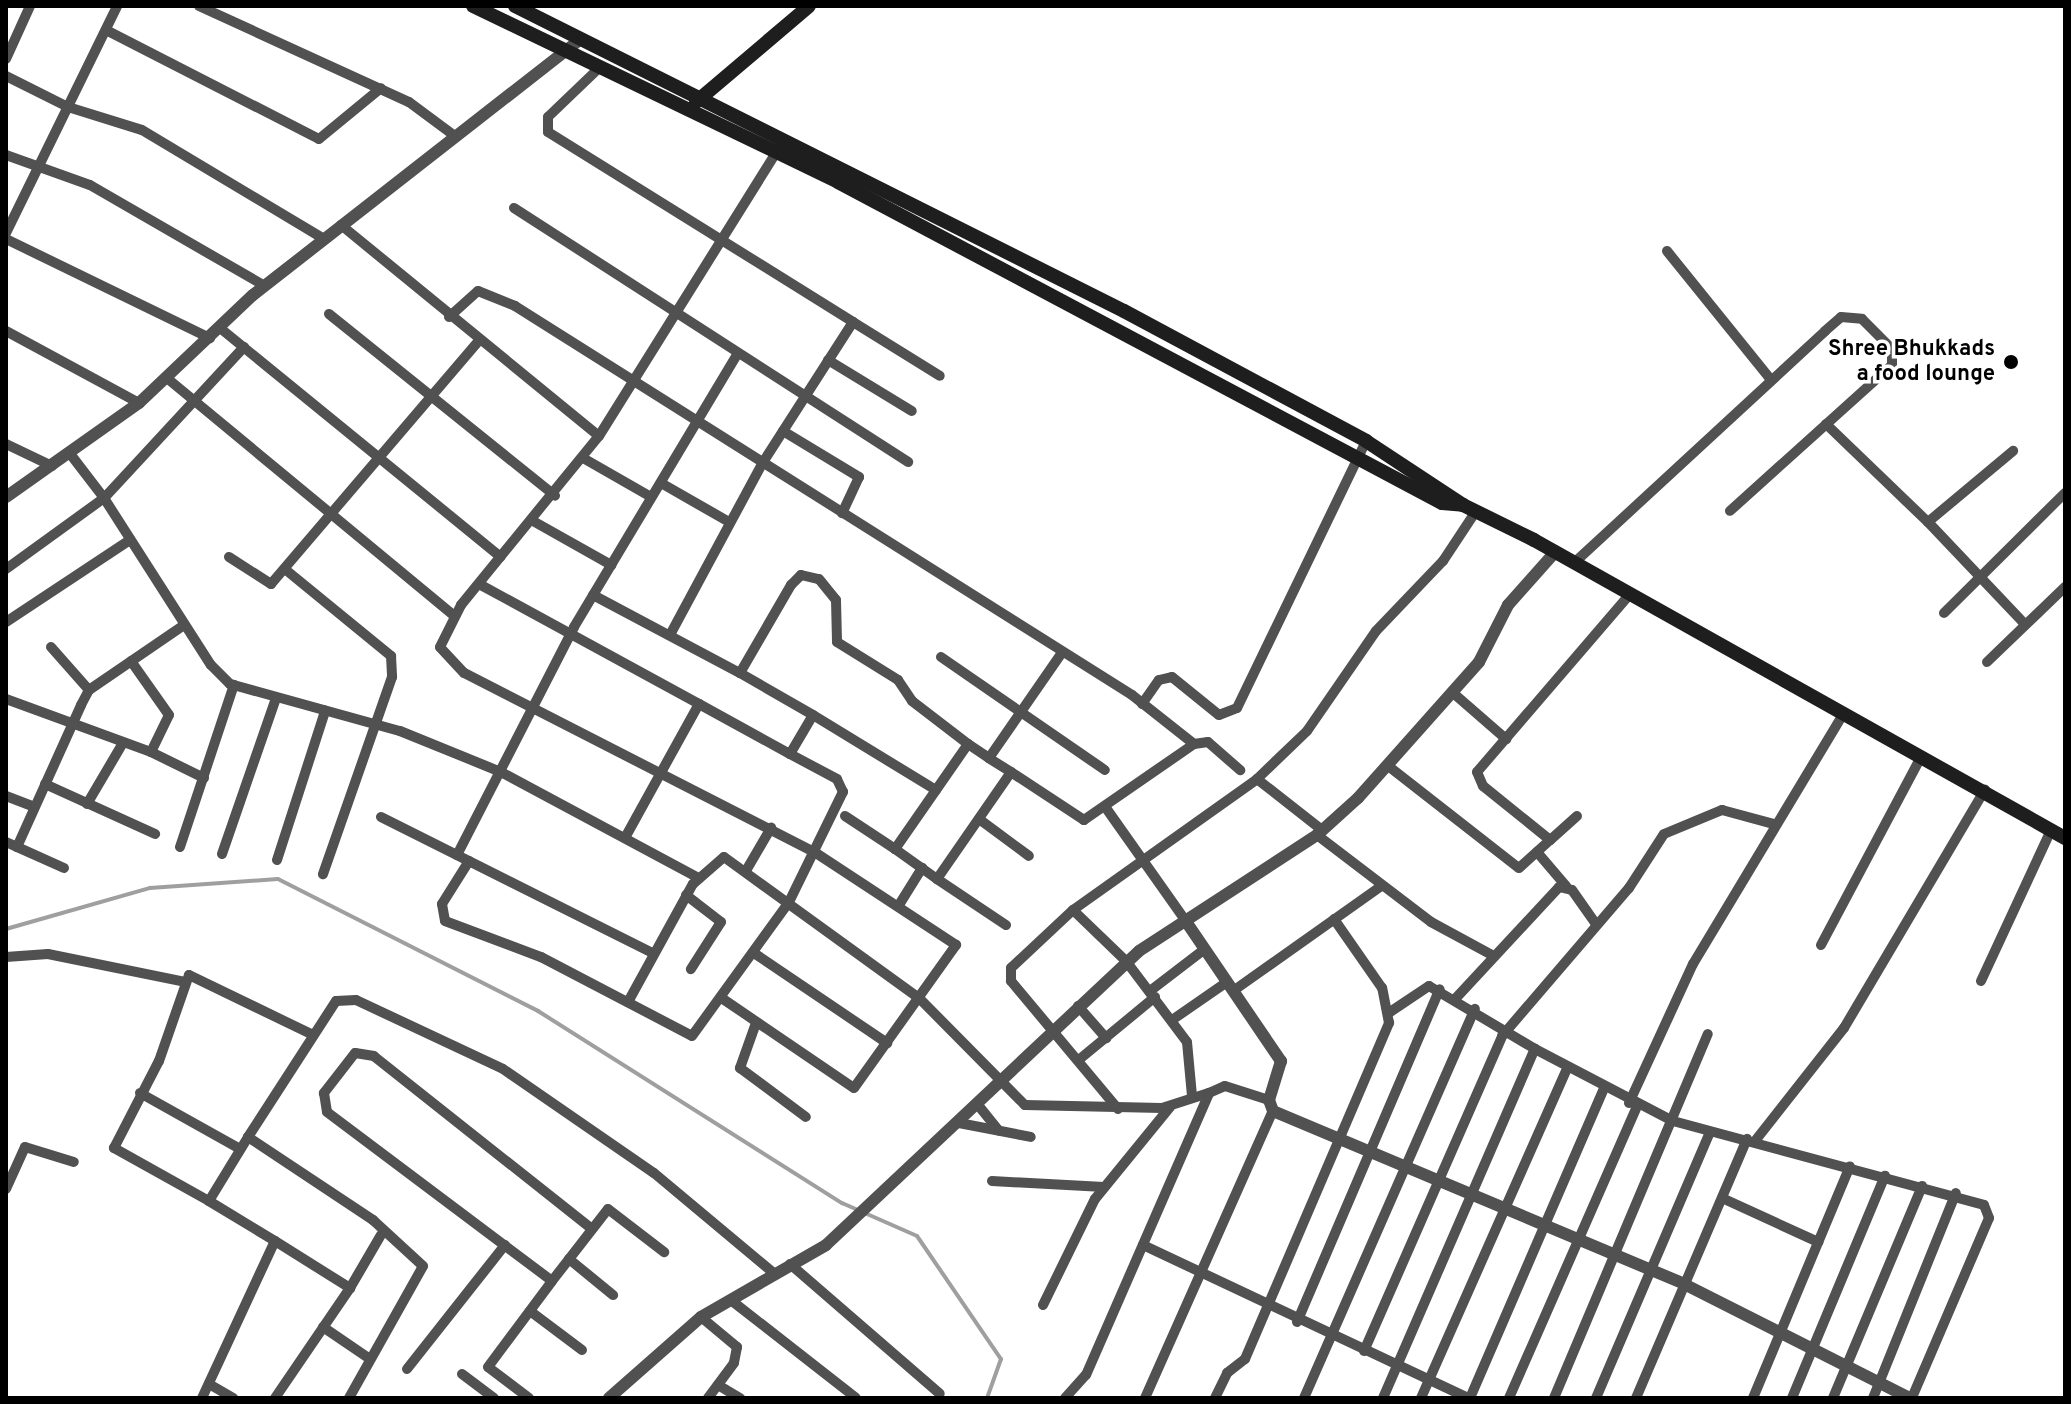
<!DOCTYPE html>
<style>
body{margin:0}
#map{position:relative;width:2071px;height:1404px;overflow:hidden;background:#fff;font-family:Overpass,sans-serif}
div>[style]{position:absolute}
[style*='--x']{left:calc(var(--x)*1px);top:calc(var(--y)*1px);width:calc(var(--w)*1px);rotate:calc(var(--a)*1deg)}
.stream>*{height:4px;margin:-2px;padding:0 2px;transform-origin:2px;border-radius:2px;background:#9f9f9f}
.minor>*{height:10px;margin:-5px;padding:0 5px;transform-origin:5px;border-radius:5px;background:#515151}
.tertiary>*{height:12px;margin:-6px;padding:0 6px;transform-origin:6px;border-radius:6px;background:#515151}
.secondary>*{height:14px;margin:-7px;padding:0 7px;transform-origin:7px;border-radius:7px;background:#1e1e1e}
.dots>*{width:22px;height:22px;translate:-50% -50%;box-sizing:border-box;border:4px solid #fff;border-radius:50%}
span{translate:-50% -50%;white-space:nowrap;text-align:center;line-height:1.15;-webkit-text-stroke:7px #fff;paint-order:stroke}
.poi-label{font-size:22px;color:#000;font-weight:700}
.right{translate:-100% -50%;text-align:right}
.frame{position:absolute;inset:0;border:8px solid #000;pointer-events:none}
</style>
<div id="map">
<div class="stream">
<i style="--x:6;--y:929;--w:150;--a:-15.9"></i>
<i style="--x:150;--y:888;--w:128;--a:-4"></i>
<i style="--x:278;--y:879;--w:292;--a:26.9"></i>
<i style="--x:538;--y:1011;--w:360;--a:32.3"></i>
<i style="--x:842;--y:1203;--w:82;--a:23.7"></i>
<i style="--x:917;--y:1236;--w:149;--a:55.7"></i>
<i style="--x:1001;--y:1359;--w:41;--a:109.7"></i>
</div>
<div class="minor">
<i style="--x:199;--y:6;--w:231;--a:24.6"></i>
<i style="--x:409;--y:102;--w:57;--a:36.5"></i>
<i style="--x:106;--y:30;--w:239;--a:27.1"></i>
<i style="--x:319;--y:139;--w:80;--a:-39.4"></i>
<i style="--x:6;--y:59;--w:58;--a:-65.6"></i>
<i style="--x:598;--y:69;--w:69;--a:136.2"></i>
<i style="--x:548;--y:117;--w:15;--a:90"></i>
<i style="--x:548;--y:132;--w:359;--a:31.9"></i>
<i style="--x:853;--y:322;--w:169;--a:122.7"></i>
<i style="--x:762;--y:464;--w:194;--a:118.3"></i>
<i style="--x:6;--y:76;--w:69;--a:26.6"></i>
<i style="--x:68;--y:107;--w:77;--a:17.3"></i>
<i style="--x:142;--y:130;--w:212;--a:30.9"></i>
<i style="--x:6;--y:155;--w:89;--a:19.7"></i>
<i style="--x:90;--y:185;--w:202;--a:30"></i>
<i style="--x:514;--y:208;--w:469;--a:32.8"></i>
<i style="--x:341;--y:225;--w:333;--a:39.3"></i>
<i style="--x:6;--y:233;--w:253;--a:-63.9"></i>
<i style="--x:6;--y:239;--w:227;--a:25.9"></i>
<i style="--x:1667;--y:251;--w:166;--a:51.1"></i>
<i style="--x:329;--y:314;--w:290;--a:38.8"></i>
<i style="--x:449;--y:317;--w:39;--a:-42"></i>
<i style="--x:478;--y:291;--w:40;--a:22"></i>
<i style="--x:515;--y:306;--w:729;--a:32.23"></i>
<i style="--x:1132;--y:695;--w:79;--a:38.3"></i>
<i style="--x:1194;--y:744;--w:134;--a:145.4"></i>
<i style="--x:1084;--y:820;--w:87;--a:-146.7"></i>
<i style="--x:853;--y:322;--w:102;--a:31.8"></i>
<i style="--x:220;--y:328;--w:362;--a:39.2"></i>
<i style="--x:6;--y:331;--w:151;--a:28.4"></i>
<i style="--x:244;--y:347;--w:206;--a:132.8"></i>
<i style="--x:104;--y:498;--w:198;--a:57.4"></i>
<i style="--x:211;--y:665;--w:27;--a:45"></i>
<i style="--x:230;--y:684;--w:176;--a:15.5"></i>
<i style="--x:400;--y:731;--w:109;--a:22.1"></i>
<i style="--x:501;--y:772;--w:225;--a:28.2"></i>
<i style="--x:828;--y:360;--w:98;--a:31.3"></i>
<i style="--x:168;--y:379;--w:370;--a:39.6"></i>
<i style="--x:1826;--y:424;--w:141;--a:43.9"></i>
<i style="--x:1928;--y:522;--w:111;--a:-39.9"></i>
<i style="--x:783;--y:431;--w:89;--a:31.2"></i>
<i style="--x:859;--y:477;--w:40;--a:115"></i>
<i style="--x:6;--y:444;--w:51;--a:25.6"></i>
<i style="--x:583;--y:458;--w:78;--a:29.8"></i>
<i style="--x:661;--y:483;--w:78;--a:29.8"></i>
<i style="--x:533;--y:521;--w:90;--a:29.4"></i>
<i style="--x:1928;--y:522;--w:139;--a:46.5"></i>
<i style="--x:229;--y:557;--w:50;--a:32.7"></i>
<i style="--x:271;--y:584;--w:318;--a:-49.5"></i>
<i style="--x:1575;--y:562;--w:340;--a:-42.7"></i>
<i style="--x:1825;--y:331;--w:21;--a:-41"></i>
<i style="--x:1841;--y:317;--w:21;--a:5"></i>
<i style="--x:1862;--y:319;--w:42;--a:45"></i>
<i style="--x:1892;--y:349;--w:16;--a:90"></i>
<i style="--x:1892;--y:365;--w:218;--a:138"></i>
<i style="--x:6;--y:569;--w:121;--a:-35.9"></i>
<i style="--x:104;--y:498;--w:54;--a:-127.5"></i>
<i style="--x:286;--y:570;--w:136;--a:39.3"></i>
<i style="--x:391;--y:656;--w:21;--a:87"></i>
<i style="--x:392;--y:677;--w:209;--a:109.3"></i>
<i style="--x:479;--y:584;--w:251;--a:28.6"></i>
<i style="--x:593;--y:595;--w:166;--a:28"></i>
<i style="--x:740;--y:673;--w:102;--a:-59.9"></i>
<i style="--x:791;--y:585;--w:14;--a:-45"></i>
<i style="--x:801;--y:575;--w:18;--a:13"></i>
<i style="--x:819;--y:579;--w:27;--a:51"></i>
<i style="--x:836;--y:600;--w:42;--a:88.6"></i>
<i style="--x:837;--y:642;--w:72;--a:31.9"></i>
<i style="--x:898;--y:680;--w:25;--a:56"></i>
<i style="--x:912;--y:701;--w:71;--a:37.5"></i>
<i style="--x:1944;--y:613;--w:170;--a:-44.8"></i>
<i style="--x:6;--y:622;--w:149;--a:-33.5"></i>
<i style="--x:51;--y:647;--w:57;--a:48.5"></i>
<i style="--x:941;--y:657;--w:199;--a:34.6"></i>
<i style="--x:1987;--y:662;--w:108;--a:-43.9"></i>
<i style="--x:740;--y:673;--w:84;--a:29.9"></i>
<i style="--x:1452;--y:692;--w:72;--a:41"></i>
<i style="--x:6;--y:699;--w:154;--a:20.1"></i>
<i style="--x:151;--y:752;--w:41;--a:-64.1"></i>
<i style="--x:169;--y:715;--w:66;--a:-125.1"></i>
<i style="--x:1142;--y:704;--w:29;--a:-55"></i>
<i style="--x:1159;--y:680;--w:13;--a:-13"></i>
<i style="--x:1172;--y:677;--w:60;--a:39"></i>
<i style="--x:1219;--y:715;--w:19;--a:-21"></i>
<i style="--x:1237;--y:708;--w:297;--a:-64.2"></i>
<i style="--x:1194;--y:744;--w:14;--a:-8"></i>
<i style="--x:1208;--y:742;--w:43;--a:41.2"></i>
<i style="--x:151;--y:752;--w:59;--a:26.1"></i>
<i style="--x:989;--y:758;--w:25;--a:-146"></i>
<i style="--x:968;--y:744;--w:128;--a:124.8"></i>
<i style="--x:895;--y:849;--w:52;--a:35.5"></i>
<i style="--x:937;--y:879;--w:130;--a:-55.3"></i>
<i style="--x:1011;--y:772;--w:26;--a:-148"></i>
<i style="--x:989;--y:758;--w:126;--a:-55.3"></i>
<i style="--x:1387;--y:765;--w:167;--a:38"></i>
<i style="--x:1519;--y:868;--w:42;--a:-42.1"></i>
<i style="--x:1257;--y:779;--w:83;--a:38.1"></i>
<i style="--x:45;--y:784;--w:121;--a:24.4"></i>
<i style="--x:6;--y:796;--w:30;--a:21"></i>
<i style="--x:87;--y:804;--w:71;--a:-59.5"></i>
<i style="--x:1106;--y:808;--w:137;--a:54.8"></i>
<i style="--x:845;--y:816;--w:60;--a:33.4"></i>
<i style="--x:1577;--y:816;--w:36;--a:138"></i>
<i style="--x:1550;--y:840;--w:86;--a:-141.1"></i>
<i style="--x:1483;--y:786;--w:15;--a:-113"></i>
<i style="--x:1477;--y:772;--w:235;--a:-49.3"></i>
<i style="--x:381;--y:817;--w:304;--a:26.6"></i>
<i style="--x:979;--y:819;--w:62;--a:36.5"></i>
<i style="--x:1317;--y:835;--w:143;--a:37.3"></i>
<i style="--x:1431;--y:922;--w:69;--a:28.4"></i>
<i style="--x:626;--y:836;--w:151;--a:-61.1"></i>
<i style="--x:699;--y:704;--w:104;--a:28.8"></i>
<i style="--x:790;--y:754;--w:45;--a:-59.5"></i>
<i style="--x:813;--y:715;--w:144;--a:31.4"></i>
<i style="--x:6;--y:842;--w:12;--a:24"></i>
<i style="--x:180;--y:847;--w:171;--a:-71.6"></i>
<i style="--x:1537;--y:852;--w:45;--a:49.5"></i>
<i style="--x:222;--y:854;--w:165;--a:-70.9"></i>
<i style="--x:457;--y:855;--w:256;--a:-62.8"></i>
<i style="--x:574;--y:627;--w:319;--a:-59.1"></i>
<i style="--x:277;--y:860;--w:157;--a:-72.1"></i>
<i style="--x:469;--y:861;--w:51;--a:122.1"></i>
<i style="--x:442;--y:904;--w:17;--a:80"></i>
<i style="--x:445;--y:921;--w:103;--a:20.6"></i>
<i style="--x:541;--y:957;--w:170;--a:27.6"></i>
<i style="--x:692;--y:1036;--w:165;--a:-54.1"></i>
<i style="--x:789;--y:902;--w:123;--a:-63.9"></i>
<i style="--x:843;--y:792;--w:14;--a:-115"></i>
<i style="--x:837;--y:779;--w:53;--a:-152"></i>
<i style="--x:64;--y:868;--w:51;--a:-155.9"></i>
<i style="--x:17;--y:847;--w:156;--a:-65.7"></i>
<i style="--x:81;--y:705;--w:17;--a:-62"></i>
<i style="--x:89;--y:690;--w:115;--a:-34.4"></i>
<i style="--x:747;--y:869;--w:48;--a:-59.7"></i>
<i style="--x:937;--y:879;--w:83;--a:33.7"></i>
<i style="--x:686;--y:895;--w:44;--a:37.6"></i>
<i style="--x:721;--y:922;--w:56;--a:122.6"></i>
<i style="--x:899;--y:905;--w:44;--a:-58.1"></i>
<i style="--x:1073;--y:910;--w:74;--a:43.9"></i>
<i style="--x:1126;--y:961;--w:101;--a:53"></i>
<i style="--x:1187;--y:1042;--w:54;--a:84.7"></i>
<i style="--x:1821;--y:945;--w:211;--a:-62"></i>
<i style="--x:754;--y:953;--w:161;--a:34.1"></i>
<i style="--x:6;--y:957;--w:42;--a:-4.1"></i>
<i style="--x:48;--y:954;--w:141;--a:11.5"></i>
<i style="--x:1981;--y:981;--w:166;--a:-65.1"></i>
<i style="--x:1150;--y:991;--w:69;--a:-37.4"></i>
<i style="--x:1233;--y:991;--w:180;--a:-35.3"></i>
<i style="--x:1456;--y:998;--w:151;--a:-47.1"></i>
<i style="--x:1559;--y:887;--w:13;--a:13"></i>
<i style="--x:1572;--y:890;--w:42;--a:54.8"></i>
<i style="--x:723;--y:999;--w:158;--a:34.2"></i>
<i style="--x:854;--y:1088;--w:176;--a:-54.5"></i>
<i style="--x:956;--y:945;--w:168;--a:-146.7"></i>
<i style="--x:816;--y:853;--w:395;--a:-152.9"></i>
<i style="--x:464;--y:673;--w:35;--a:-133"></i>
<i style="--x:440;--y:647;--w:47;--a:-63.4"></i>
<i style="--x:461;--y:605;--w:218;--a:-50.8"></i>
<i style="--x:599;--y:436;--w:338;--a:-58"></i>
<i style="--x:628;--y:1002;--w:135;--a:-61.2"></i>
<i style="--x:693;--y:884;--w:41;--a:-41.1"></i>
<i style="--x:724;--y:857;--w:242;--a:35.9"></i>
<i style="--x:920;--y:999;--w:149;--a:45.3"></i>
<i style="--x:1025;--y:1105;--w:137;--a:1.3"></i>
<i style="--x:1162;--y:1108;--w:49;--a:-17.7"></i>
<i style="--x:1078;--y:1006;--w:43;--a:48.8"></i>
<i style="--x:1390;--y:1012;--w:47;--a:-33.7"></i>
<i style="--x:1429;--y:986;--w:123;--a:30.7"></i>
<i style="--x:1172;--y:1020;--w:67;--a:-34.6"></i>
<i style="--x:756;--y:1023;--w:48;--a:109.6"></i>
<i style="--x:740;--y:1068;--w:82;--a:36.6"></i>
<i style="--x:1081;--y:1058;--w:96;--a:-39.5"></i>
<i style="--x:140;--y:1093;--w:115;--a:29.2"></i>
<i style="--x:1629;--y:1103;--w:153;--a:-65.3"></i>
<i style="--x:1693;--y:964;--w:292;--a:-59"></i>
<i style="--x:978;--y:1105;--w:33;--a:51"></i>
<i style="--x:1118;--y:1109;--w:167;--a:-129.9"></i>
<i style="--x:1011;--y:981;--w:13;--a:-90"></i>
<i style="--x:1011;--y:968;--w:85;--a:-43.1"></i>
<i style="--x:1073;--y:910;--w:226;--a:-35.4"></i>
<i style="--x:1257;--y:779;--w:69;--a:-43.8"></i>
<i style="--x:1307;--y:731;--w:121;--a:-55.4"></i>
<i style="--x:1376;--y:631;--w:97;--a:-46.3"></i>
<i style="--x:1443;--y:561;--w:60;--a:-56.6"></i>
<i style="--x:959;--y:1123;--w:73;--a:11"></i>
<i style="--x:1755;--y:1141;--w:144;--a:-51.8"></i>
<i style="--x:1844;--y:1028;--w:277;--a:-59.4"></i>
<i style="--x:992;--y:1181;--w:112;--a:3.1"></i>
<i style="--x:6;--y:1189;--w:46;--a:-65.7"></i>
<i style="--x:25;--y:1147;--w:51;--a:17"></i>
<i style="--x:1722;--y:1198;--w:106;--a:24.6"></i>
<i style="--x:209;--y:1201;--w:109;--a:-150.8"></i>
<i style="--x:114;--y:1148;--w:98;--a:-62.7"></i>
<i style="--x:159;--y:1061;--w:91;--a:-70.8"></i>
<i style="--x:189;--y:975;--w:138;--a:25.8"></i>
<i style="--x:592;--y:1229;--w:278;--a:-141.6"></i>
<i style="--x:374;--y:1056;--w:19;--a:-171"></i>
<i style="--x:355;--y:1053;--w:51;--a:127.8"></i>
<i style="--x:324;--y:1093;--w:19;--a:81"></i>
<i style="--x:327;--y:1112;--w:281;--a:36.9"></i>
<i style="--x:552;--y:1281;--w:91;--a:-52.1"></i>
<i style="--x:608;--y:1209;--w:71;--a:37.5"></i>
<i style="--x:275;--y:1241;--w:89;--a:32.1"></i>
<i style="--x:350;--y:1288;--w:61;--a:-59.7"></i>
<i style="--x:1143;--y:1245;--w:359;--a:25.2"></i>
<i style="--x:569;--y:1259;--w:57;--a:39.3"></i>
<i style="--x:790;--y:1264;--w:198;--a:40.9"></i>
<i style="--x:732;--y:1301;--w:157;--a:38"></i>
<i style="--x:1043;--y:1305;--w:118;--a:-63.9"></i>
<i style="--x:1095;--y:1199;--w:119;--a:-50.8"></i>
<i style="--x:530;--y:1311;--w:65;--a:36.9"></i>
<i style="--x:701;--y:1317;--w:47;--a:39.8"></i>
<i style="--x:737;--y:1347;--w:16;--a:101"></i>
<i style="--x:734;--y:1363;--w:44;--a:126.6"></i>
<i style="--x:1297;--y:1322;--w:362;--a:-66.8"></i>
<i style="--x:323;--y:1327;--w:57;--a:34.2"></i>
<i style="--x:1364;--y:1351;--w:344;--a:-66.3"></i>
<i style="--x:1502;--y:1036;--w:195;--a:-49.4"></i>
<i style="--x:1629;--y:888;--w:64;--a:-57.1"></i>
<i style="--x:1664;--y:834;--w:63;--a:-22.5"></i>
<i style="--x:1722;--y:810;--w:54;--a:15.1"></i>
<i style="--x:407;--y:1369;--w:158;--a:-51.7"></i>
<i style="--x:462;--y:1374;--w:40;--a:37"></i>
<i style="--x:209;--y:1384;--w:28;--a:30"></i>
<i style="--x:718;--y:1385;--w:26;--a:31"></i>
<i style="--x:202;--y:1398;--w:173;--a:-65.1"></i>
<i style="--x:275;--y:1241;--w:77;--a:-148.8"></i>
<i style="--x:209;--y:1201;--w:75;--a:-58.6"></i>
<i style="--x:275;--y:1398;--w:133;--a:-55.7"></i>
<i style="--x:349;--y:1398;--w:151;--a:-60.7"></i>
<i style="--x:423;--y:1266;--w:68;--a:-137.4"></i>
<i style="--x:373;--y:1220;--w:150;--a:-146.4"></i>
<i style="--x:248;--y:1137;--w:162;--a:-57.1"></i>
<i style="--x:336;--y:1001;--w:20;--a:-3"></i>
<i style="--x:356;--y:1000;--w:162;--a:25.1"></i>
<i style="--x:503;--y:1069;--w:183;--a:34.6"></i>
<i style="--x:654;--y:1173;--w:158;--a:39.9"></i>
<i style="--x:529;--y:1398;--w:51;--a:-142.9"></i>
<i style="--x:488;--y:1367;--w:107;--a:-53.3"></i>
<i style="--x:1065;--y:1398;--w:31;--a:-48"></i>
<i style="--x:1086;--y:1375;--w:308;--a:-66.4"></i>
<i style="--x:1209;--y:1093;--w:17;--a:-24"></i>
<i style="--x:1225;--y:1086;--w:46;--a:17.7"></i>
<i style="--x:1145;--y:1398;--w:314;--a:-66"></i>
<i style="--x:1215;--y:1398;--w:28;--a:-64"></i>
<i style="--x:1227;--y:1373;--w:23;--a:-38"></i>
<i style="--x:1245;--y:1359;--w:366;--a:-66.8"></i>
<i style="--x:1389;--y:1023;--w:36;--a:-101"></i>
<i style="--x:1382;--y:988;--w:84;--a:-124.8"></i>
<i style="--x:1304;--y:1398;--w:425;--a:-66.3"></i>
<i style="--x:1383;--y:1398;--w:381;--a:-66.5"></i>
<i style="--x:1535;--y:1049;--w:156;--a:27.6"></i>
<i style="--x:1673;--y:1121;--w:322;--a:15.1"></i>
<i style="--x:1984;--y:1205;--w:14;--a:69"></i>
<i style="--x:1989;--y:1218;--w:196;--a:113.2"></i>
<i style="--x:1421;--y:1398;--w:361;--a:-66.1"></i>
<i style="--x:1470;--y:1398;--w:335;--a:-66.6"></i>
<i style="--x:1509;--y:1398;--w:318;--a:-66.3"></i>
<i style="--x:1554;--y:1398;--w:395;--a:-67.1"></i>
<i style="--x:1596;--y:1398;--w:289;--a:-66.8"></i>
<i style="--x:1636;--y:1398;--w:282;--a:-66.8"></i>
<i style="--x:1753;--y:1398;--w:251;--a:-67.3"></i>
<i style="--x:1792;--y:1398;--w:241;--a:-67.3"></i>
<i style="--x:1833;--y:1398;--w:230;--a:-67.2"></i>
<i style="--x:1873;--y:1398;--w:221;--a:-68"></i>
</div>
<div class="tertiary">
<i style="--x:6;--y:497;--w:163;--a:-35.3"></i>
<i style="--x:139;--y:403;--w:157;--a:-43.5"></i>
<i style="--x:253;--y:295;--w:414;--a:-38"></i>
<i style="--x:1185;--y:920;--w:171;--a:55.8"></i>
<i style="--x:1281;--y:1061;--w:41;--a:107.1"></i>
<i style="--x:1269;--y:1100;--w:12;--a:70"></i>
<i style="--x:1273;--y:1111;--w:446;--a:22.8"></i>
<i style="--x:1684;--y:1284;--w:253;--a:26.8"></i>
<i style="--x:609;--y:1398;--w:123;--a:-41.4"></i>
<i style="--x:701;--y:1317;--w:144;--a:-29.9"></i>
<i style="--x:826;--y:1245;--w:429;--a:-43.2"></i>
<i style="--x:1139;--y:951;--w:212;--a:-33.1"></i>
<i style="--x:1317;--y:835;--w:55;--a:-42.1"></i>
<i style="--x:1358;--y:798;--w:182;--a:-48.3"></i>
<i style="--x:1479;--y:662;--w:64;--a:-63"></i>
<i style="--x:1508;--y:605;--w:71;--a:-48.4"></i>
</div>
<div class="secondary">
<i style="--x:473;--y:6;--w:405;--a:25.7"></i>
<i style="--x:838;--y:182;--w:684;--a:27.99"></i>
<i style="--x:1442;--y:503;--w:21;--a:5"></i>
<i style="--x:1463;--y:505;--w:79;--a:26.2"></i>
<i style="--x:1534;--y:540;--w:609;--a:29.3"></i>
<i style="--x:515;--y:6;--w:681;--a:26.6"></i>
<i style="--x:1124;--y:311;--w:275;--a:28.2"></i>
<i style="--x:1366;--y:441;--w:116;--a:33.4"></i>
<i style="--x:696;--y:102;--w:148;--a:-40.3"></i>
</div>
<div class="dots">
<i style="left:2011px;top:362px;background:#000"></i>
</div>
<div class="poi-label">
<span class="right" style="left:1995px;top:362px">Shree Bhukkads<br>a food lounge</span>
</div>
<div class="frame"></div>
</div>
